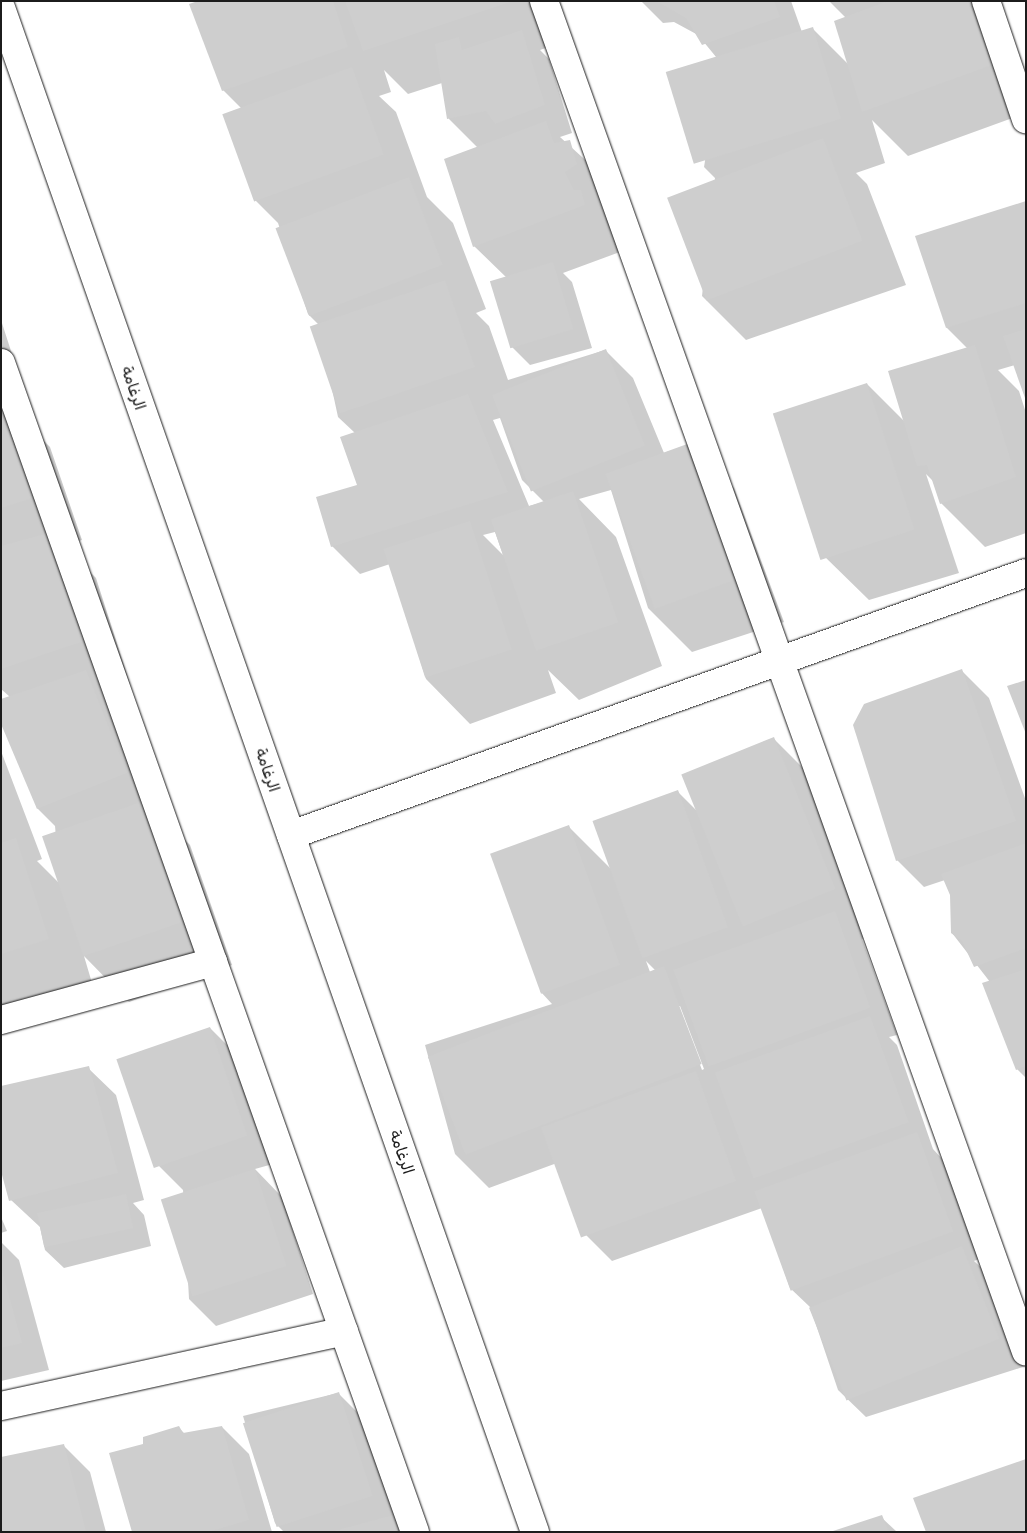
<!DOCTYPE html>
<meta charset="utf-8">
<style>
body{margin:0}
#map{position:relative;width:1027px;height:1533px;overflow:hidden;background:#fff;font-family:"Patrick Hand","Playpen Sans Arabic",sans-serif}
div>[style]{position:absolute}
[style*='--x']{left:calc(var(--x)*1px);top:calc(var(--y)*1px);width:calc(var(--w)*1px);rotate:calc(var(--a)*1deg)}
.shadow>*{inset:0;background:#0003}
.building>*{inset:0;background:#cecece;transform-origin:0 0}
.roads{filter:drop-shadow(0 0 1px #1c1c1c) drop-shadow(0 0 1px #1c1c1c)}
.street>*{height:28px;margin:-14px;padding:0 14px;transform-origin:14px;border-radius:14px;background:#fff}
span{translate:-50% -50%;white-space:nowrap;text-align:center;line-height:1.15;-webkit-text-stroke:5px #fff;paint-order:stroke}
.street-label{font-size:16px;color:#1c1c1c}
.frame{position:absolute;inset:0;border:2px solid #1c1c1c;pointer-events:none}
</style>
<div id="map">
<div class="shadow">
<i style="clip-path:polygon(evenodd,202px 1px,545px 1px,560px 43px,540px 50px,549px 59px,572px 133px,560px 137px,614px 186px,628px 249px,563px 273px,572px 282px,592px 348px,530px 365px,511px 346px,493px 287px,509px 280px,474px 246px,478px 148px,449px 119px,442px 83px,408px 94px,384px 70px,391px 92px,379px 96px,396px 112px,427px 197px,453px 223px,486px 309px,476px 313px,489px 326px,508px 380px,605px 350px,633px 378px,664px 453px,690px 444px,734px 488px,784px 622px,692px 652px,648px 608px,611px 490px,579px 499px,616px 537px,662px 666px,579px 700px,548px 670px,556px 693px,470px 724px,426px 679px,390px 564px,360px 574px,332px 546px,359px 485px,355px 433px,338px 417px,318px 324px,308px 314px,278px 223px,253px 198px,241px 108px,223px 90px,202px 1px,500px 418px,522px 480px,544px 502px,529px 506px,493px 420px,500px 418px,202px 1px,495px 532px,503px 555px,483px 535px,495px 532px)"></i>
<i style="clip-path:polygon(641px 1px,791px 1px,802px 32px,812px 28px,849px 65px,846px 18px,829px 1px,1002px 1px,987px 6px,1026px 113px,908px 156px,872px 120px,885px 163px,856px 173px,867px 184px,906px 285px,746px 340px,702px 296px,715px 178px,704px 167px,721px 63px,698px 35px,674px 22px,663px 23px)"></i>
<i style="clip-path:polygon(1026px 203px,1026px 395px,1015px 365px,998px 370px,1019px 391px,1026px 413px,1026px 533px,985px 547px,941px 503px,934px 482px,926px 474px,959px 573px,869px 600px,824px 556px,867px 384px,905px 422px,968px 349px,947px 328px,917px 237px)"></i>
<i style="clip-path:polygon(1px 320px,31px 413px,20px 417px,50px 447px,82px 540px,64px 546px,96px 578px,130px 684px,107px 692px,164px 819px,190px 845px,232px 965px,129px 1002px,84px 956px,92px 983px,1px 1011px,1px 751px,42px 859px,37px 861px,60px 884px,55px 826px,38px 809px,10px 697px,1px 689px)"></i>
<i style="clip-path:polygon(962px 671px,989px 698px,1026px 801px,1026px 1078px,1017px 1069px,990px 982px,952px 933px,952px 895px,945px 880px,924px 887px,897px 860px)"></i>
<i style="clip-path:polygon(evenodd,774px 739px,818px 783px,879px 933px,862px 939px,897px 1035px,889px 1037px,897px 1045px,933px 1149px,944px 1161px,979px 1259px,974px 1261px,989px 1275px,1026px 1366px,866px 1417px,838px 1390px,810px 1307px,790px 1288px,762px 1208px,612px 1261px,585px 1234px,557px 1163px,489px 1188px,455px 1154px,425px 1045px,552px 1004px,540px 991px,569px 827px,612px 870px,677px 791px,696px 810px,774px 739px,646px 961px,655px 970px,650px 972px,646px 961px,774px 739px,678px 1006px,680px 1006px,704px 1069px,702px 1070px,678px 1006px)"></i>
<i style="clip-path:polygon(210px 1028px,237px 1055px,273px 1164px,255px 1169px,282px 1197px,313px 1294px,216px 1326px,189px 1299px,183px 1190px,157px 1164px)"></i>
<i style="clip-path:polygon(88px 1068px,116px 1095px,144px 1200px,133px 1203px,144px 1215px,151px 1246px,64px 1268px,45px 1250px,40px 1227px,11px 1200px)"></i>
<i style="clip-path:polygon(1px 1217px,7px 1231px,1px 1233px)"></i>
<i style="clip-path:polygon(1px 1242px,19px 1260px,49px 1370px,1px 1381px)"></i>
<i style="clip-path:polygon(338px 1393px,365px 1420px,414px 1532px,284px 1532px,275px 1523px,243px 1416px)"></i>
<i style="clip-path:polygon(222px 1427px,249px 1454px,272px 1532px,133px 1532px,144px 1445px,179px 1428px,185px 1434px)"></i>
<i style="clip-path:polygon(63px 1445px,90px 1472px,106px 1532px,1px 1532px)"></i>
<i style="clip-path:polygon(881px 1517px,897px 1532px,836px 1532px)"></i>
</div>
<div class="building">
<i style="clip-path:polygon(198px 1px,333px 1px,348px 47px,222px 91px,189px 4px)"></i>
<i style="clip-path:polygon(345px 1px,510px 1px,510px 2px,363px 51px)"></i>
<i style="clip-path:polygon(656px 1px,774px 1px,780px 17px,702px 45px,686px 18px)"></i>
<i style="clip-path:polygon(888px 1px,968px 1px,992px 65px,862px 112px,834px 21px)"></i>
<i style="left:813px;top:27px;width:96px;height:154px;rotate:73deg"></i>
<i style="clip-path:polygon(522px 30px,545px 105px,495px 124px,486px 111px,447px 119px,435px 44px,459px 37px,462px 50px)"></i>
<i style="left:352px;top:67px;width:93px;height:138px;rotate:70deg"></i>
<i style="clip-path:polygon(546px 121px,554px 143px,570px 140px,577px 164px,565px 172px,574px 190px,581px 190px,585px 205px,473px 247px,444px 159px)"></i>
<i style="left:823px;top:138px;width:110px;height:167px;rotate:69deg"></i>
<i style="left:409px;top:177px;width:94px;height:143px;rotate:69deg"></i>
<i style="clip-path:polygon(1026px 201px,1026px 303px,946px 328px,915px 236px)"></i>
<i style="left:553px;top:262px;width:70px;height:66px;rotate:73deg"></i>
<i style="left:445px;top:280px;width:92px;height:143px;rotate:71deg"></i>
<i style="clip-path:polygon(1026px 329px,1026px 398px,1025px 398px,1003px 336px)"></i>
<i style="clip-path:polygon(975px 345px,1016px 477px,940px 504px,927px 465px,917px 466px,888px 371px)"></i>
<i style="left:606px;top:349px;width:104px;height:123px;rotate:68deg"></i>
<i style="left:867px;top:383px;width:154px;height:99px;rotate:72deg"></i>
<i style="clip-path:polygon(468px 394px,508px 492px,331px 547px,316px 497px,357px 485px,340px 437px)"></i>
<i style="clip-path:polygon(1px 403px,39px 496px,1px 508px)"></i>
<i style="left:690px;top:443px;width:144px;height:90px;rotate:70deg"></i>
<i style="left:573px;top:491px;width:139px;height:87px;rotate:71deg"></i>
<i style="left:470px;top:521px;width:135px;height:91px;rotate:72deg"></i>
<i style="clip-path:polygon(52px 532px,87px 640px,1px 669px,1px 546px)"></i>
<i style="clip-path:polygon(962px 669px,1016px 821px,896px 861px,853px 725px,864px 704px)"></i>
<i style="clip-path:polygon(86px 670px,127px 773px,37px 809px,1px 724px,1px 699px)"></i>
<i style="clip-path:polygon(1026px 680px,1026px 734px,1007px 686px)"></i>
<i style="left:774px;top:737px;width:164px;height:100px;rotate:68deg"></i>
<i style="left:678px;top:790px;width:146px;height:91px;rotate:70deg"></i>
<i style="left:147px;top:800px;width:127px;height:111px;rotate:71deg"></i>
<i style="left:569px;top:825px;width:149px;height:84px;rotate:70deg"></i>
<i style="clip-path:polygon(16px 838px,49px 939px,1px 954px,1px 843px)"></i>
<i style="clip-path:polygon(1026px 843px,1026px 948px,974px 967px,962px 941px,951px 933px,950px 895px,941px 874px)"></i>
<i style="left:835px;top:911px;width:103px;height:172px;rotate:70deg"></i>
<i style="left:664px;top:966px;width:105px;height:253px;rotate:69deg"></i>
<i style="clip-path:polygon(1026px 969px,1026px 1066px,1016px 1070px,982px 983px)"></i>
<i style="left:870px;top:1016px;width:113px;height:165px;rotate:70deg"></i>
<i style="left:210px;top:1027px;width:115px;height:99px;rotate:71deg"></i>
<i style="clip-path:polygon(89px 1066px,118px 1173px,9px 1201px,1px 1171px,1px 1086px)"></i>
<i style="left:696px;top:1071px;width:117px;height:165px;rotate:70deg"></i>
<i style="left:917px;top:1132px;width:106px;height:173px;rotate:70deg"></i>
<i style="left:255px;top:1169px;width:102px;height:99px;rotate:72deg"></i>
<i style="left:126px;top:1194px;width:35px;height:91px;rotate:78deg"></i>
<i style="left:962px;top:1246px;width:100px;height:165px;rotate:68deg"></i>
<i style="clip-path:polygon(1px 1267px,22px 1343px,1px 1348px)"></i>
<i style="left:339px;top:1392px;width:109px;height:101px;rotate:72deg"></i>
<i style="clip-path:polygon(179px 1426px,183px 1433px,222px 1426px,249px 1520px,208px 1532px,132px 1532px,109px 1453px,143px 1444px,143px 1437px)"></i>
<i style="clip-path:polygon(64px 1444px,86px 1532px,1px 1532px,1px 1457px)"></i>
<i style="clip-path:polygon(1026px 1459px,1026px 1532px,926px 1532px,913px 1498px)"></i>
<i style="clip-path:polygon(397px 1514px,403px 1532px,334px 1532px,334px 1531px)"></i>
<i style="clip-path:polygon(882px 1515px,889px 1532px,833px 1532px,833px 1531px)"></i>
</div>
<div class="roads">
<div class="street">
<i style="--x:544;--y:1;--w:1434;--a:70.36"></i>
<i style="--x:986;--y:1;--w:125;--a:71.3"></i>
<i style="--x:1;--y:8;--w:1615;--a:70.69"></i>
<i style="--x:1;--y:363;--w:1240;--a:70.5"></i>
<i style="--x:291;--y:835;--w:780;--a:-19.62"></i>
<i style="--x:1;--y:1020;--w:220;--a:-15.3"></i>
<i style="--x:1;--y:1406;--w:351;--a:-12.3"></i>
</div>
</div>
<div class="street-label">
<span style="left:134px;top:388px;rotate:71deg">الرغامة</span>
<span style="left:268px;top:770px;rotate:71deg">الرغامة</span>
<span style="left:402px;top:1152px;rotate:71deg">الرغامة</span>
</div>
<div class="frame"></div>
</div>
